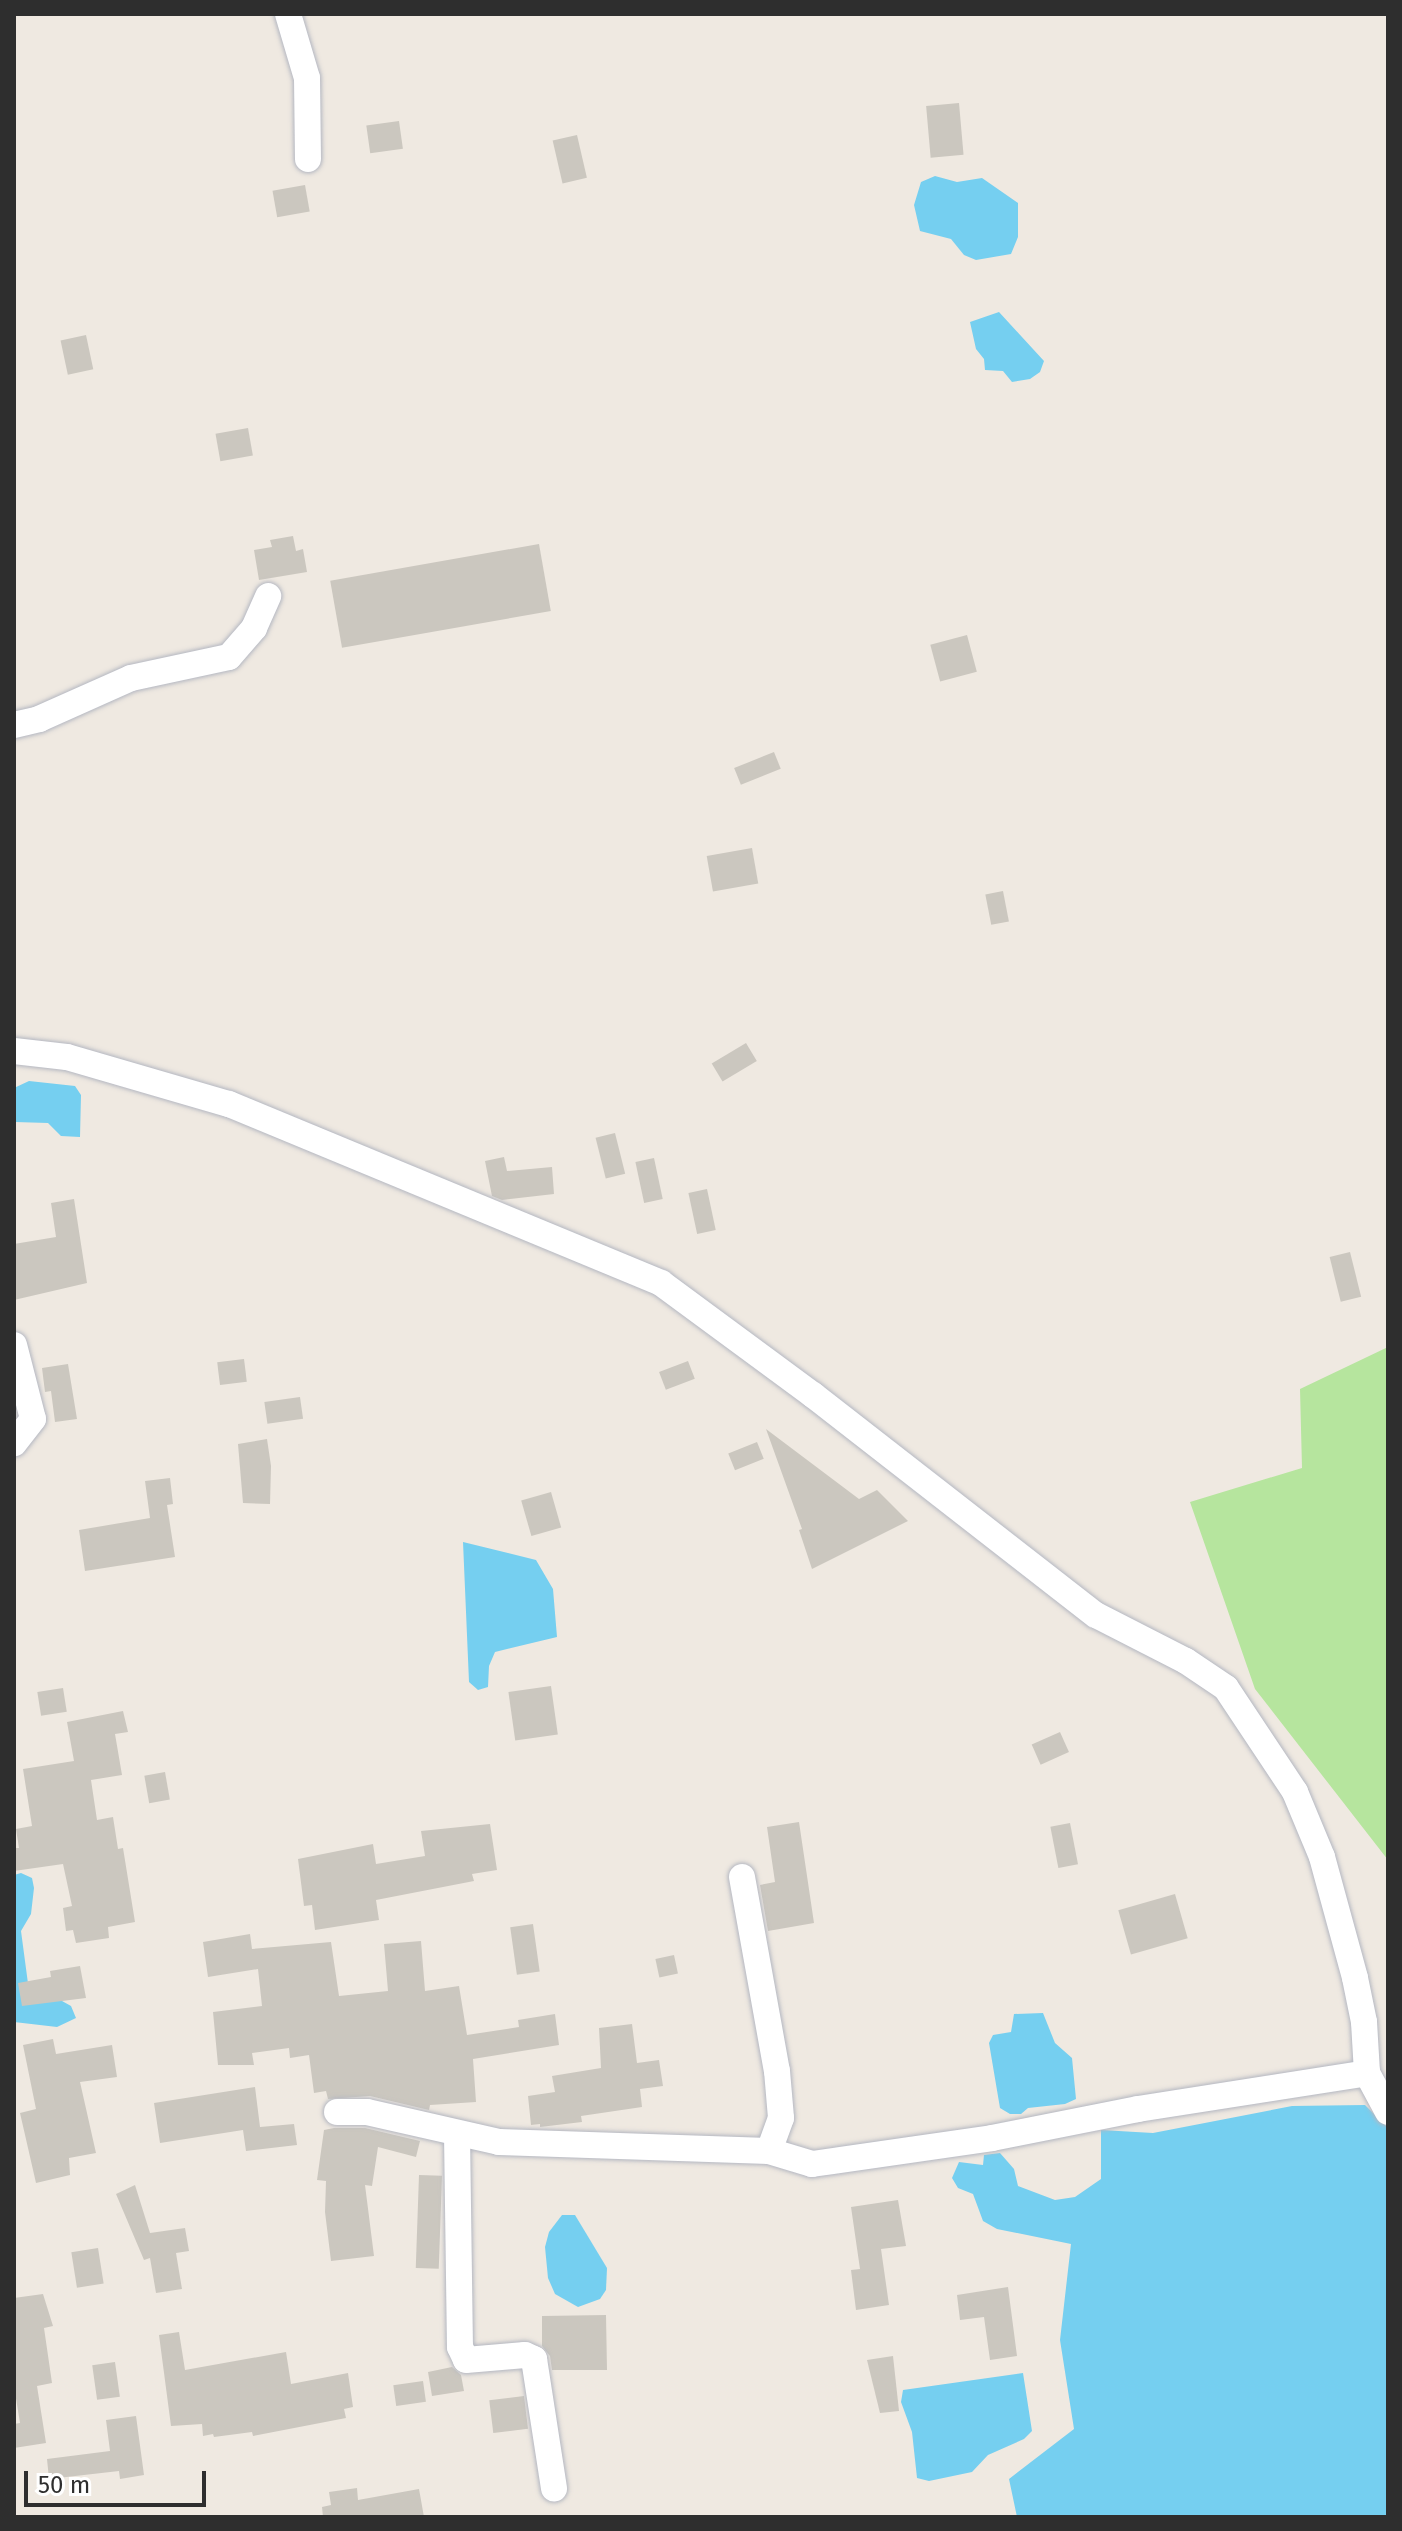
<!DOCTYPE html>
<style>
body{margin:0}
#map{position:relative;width:1402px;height:2531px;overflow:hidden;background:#efe9e1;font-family:"Fira Sans",sans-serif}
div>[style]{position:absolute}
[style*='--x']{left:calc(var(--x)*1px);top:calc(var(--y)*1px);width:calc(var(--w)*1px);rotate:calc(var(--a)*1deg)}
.green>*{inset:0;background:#b6e59e}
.water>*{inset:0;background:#75cff0}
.building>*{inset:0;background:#cbc7bf;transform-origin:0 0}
.roads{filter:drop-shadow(0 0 2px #b4b7c1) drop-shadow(0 0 2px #b4b7c1)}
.minor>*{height:26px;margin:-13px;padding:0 13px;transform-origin:13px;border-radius:13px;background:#fff}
span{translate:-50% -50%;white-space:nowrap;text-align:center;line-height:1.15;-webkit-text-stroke:6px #fff;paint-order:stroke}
.frame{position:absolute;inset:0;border:16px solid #2e2e2e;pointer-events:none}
.scale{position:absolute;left:24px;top:2471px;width:182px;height:36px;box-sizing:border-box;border:4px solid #2e2e2e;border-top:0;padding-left:10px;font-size:24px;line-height:28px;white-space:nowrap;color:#2e2e2e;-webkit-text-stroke:6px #fff;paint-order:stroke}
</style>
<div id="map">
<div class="green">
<i style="clip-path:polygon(1388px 1347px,1388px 1860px,1255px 1689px,1190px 1502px,1302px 1468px,1300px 1389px)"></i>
</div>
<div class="water">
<i style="clip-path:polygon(935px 176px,957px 182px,982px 178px,1018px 203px,1018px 237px,1011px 254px,976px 260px,964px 255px,951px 239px,920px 231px,914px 205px,921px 182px)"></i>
<i style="clip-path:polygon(999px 312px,1044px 361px,1040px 372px,1030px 379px,1012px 382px,1003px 371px,985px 370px,984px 359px,976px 349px,970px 322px)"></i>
<i style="clip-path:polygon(29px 1081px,75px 1086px,81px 1095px,80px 1137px,61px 1136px,48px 1123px,15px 1122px,14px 1088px)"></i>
<i style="clip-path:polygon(463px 1542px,536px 1560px,553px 1589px,557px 1637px,495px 1652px,489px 1666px,488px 1687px,478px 1690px,469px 1682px)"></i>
<i style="clip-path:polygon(21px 1873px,32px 1878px,34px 1888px,31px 1914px,21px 1931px,29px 1991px,38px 1999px,62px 2001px,71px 2006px,76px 2018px,57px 2027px,14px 2022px,14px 1875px)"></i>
<i style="clip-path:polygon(1043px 2013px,1055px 2043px,1072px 2058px,1076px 2099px,1065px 2104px,1028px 2108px,1021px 2114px,1010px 2114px,1000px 2108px,989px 2043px,993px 2035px,1011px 2032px,1014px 2014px)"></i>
<i style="clip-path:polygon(1365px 2105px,1388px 2128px,1388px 2517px,1017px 2517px,1009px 2479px,1074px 2429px,1060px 2340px,1071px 2244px,997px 2229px,983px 2221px,973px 2194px,958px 2188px,952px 2178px,959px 2162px,983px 2165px,984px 2155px,1000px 2153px,1014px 2169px,1018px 2186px,1055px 2200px,1075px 2197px,1101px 2179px,1101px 2130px,1153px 2133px,1292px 2106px)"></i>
<i style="clip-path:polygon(562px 2215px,575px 2215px,607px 2268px,606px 2290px,600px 2299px,578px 2307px,555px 2294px,548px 2278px,545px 2247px,549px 2232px)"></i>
<i style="clip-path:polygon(1023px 2373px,1032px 2431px,1024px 2439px,988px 2455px,972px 2472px,929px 2481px,917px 2478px,912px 2432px,901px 2402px,903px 2390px)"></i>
</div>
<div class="building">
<i style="left:959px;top:103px;width:52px;height:33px;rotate:85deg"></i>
<i style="left:399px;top:121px;width:28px;height:33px;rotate:82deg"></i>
<i style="left:577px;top:135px;width:44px;height:25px;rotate:77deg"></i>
<i style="left:305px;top:185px;width:27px;height:33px;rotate:80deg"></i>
<i style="left:86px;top:335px;width:35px;height:26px;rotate:78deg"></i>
<i style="left:248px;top:428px;width:28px;height:33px;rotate:80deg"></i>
<i style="clip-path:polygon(293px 536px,296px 551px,303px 549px,307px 572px,259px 580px,254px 550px,272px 547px,270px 540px)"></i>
<i style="left:539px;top:544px;width:68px;height:212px;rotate:80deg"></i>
<i style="left:967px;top:635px;width:38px;height:38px;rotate:75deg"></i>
<i style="left:774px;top:752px;width:18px;height:43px;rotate:68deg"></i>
<i style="left:752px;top:848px;width:36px;height:46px;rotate:80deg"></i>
<i style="left:1003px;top:891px;width:31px;height:18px;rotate:79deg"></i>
<i style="left:746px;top:1043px;width:21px;height:40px;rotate:59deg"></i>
<i style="left:615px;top:1133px;width:42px;height:20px;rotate:76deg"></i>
<i style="clip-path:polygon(504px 1157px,507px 1171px,552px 1167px,554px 1194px,502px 1200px,492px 1196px,485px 1161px)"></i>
<i style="left:654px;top:1158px;width:42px;height:19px;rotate:78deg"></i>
<i style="left:707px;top:1189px;width:42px;height:19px;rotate:78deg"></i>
<i style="clip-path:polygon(74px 1199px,87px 1283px,14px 1300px,14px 1244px,56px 1237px,51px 1203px)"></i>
<i style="left:1350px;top:1252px;width:46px;height:21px;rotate:76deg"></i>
<i style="left:244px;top:1359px;width:23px;height:27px;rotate:83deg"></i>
<i style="left:688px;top:1361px;width:19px;height:31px;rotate:69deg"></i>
<i style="clip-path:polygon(68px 1364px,77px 1419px,55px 1422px,51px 1391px,45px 1392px,42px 1368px)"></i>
<i style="left:300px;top:1397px;width:22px;height:36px;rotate:82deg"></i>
<i style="clip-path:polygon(766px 1429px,859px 1499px,877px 1490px,908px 1521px,812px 1569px,799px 1530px,802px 1529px)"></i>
<i style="clip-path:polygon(267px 1439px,271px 1466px,270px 1504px,243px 1503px,238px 1444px)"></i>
<i style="left:757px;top:1442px;width:18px;height:31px;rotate:68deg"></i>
<i style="clip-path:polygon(170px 1478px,173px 1504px,167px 1505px,175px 1557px,85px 1571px,79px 1530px,150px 1518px,145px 1481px)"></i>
<i style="left:551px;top:1492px;width:37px;height:31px;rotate:74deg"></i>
<i style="left:551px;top:1686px;width:49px;height:43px;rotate:82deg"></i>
<i style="left:63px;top:1688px;width:24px;height:26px;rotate:81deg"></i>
<i style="clip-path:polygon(123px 1711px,128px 1732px,115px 1734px,122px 1775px,91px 1780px,97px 1820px,113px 1817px,118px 1849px,123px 1848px,135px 1922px,108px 1927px,109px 1938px,76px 1943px,73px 1930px,66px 1931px,63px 1908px,72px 1906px,63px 1864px,14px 1871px,14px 1848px,19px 1848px,16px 1829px,32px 1826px,23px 1769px,74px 1761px,67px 1722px)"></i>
<i style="left:1060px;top:1732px;width:22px;height:31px;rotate:66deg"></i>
<i style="left:165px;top:1772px;width:28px;height:21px;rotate:80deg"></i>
<i style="clip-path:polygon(799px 1822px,814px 1923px,768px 1931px,760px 1885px,775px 1882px,767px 1827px)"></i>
<i style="left:1070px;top:1823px;width:42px;height:20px;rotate:79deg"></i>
<i style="clip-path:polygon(490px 1824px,497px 1870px,472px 1874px,474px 1881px,376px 1900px,379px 1920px,315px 1930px,312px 1905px,304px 1906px,298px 1859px,373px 1844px,376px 1864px,425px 1856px,421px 1831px)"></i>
<i style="left:1175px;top:1894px;width:46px;height:59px;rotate:74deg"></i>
<i style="left:533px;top:1924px;width:48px;height:23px;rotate:82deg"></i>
<i style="clip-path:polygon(250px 1934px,252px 1949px,331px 1942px,339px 1996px,388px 1991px,384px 1944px,421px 1941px,425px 1991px,459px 1986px,467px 2035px,519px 2027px,518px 2020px,555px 2014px,559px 2045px,473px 2059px,476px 2102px,430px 2105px,429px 2110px,370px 2096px,328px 2099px,326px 2091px,314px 2093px,309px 2055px,290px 2058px,289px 2048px,252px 2053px,254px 2065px,218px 2065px,213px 2012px,262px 2006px,258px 1969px,208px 1977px,203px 1942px)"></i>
<i style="left:674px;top:1955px;width:19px;height:19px;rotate:78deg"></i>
<i style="clip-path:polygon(80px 1966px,86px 1998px,22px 2006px,18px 1983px,51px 1977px,50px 1971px)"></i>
<i style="clip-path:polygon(632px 2024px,637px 2063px,659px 2060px,663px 2086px,640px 2089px,642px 2107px,581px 2116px,582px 2122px,540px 2127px,540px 2124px,531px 2125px,528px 2096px,555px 2092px,552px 2076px,601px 2068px,599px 2028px)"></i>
<i style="clip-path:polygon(53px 2039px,56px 2054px,112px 2045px,117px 2077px,80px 2082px,96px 2153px,69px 2158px,70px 2175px,36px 2183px,20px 2113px,36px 2109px,23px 2045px)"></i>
<i style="clip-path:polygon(255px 2087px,260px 2127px,294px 2124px,297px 2145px,246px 2151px,243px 2130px,160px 2143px,154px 2103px)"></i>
<i style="clip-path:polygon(334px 2128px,365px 2128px,420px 2141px,416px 2157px,378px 2147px,372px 2186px,365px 2185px,374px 2256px,331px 2261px,325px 2212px,326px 2181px,317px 2180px,324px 2130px)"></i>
<i style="left:419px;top:2175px;width:23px;height:93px;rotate:2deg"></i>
<i style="clip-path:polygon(135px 2185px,150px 2233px,185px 2228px,189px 2251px,176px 2253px,182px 2289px,156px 2293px,150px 2258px,144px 2260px,116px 2194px)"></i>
<i style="clip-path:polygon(898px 2200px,906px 2246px,881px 2249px,889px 2305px,856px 2310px,851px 2270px,860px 2269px,851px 2207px)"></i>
<i style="left:98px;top:2248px;width:36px;height:27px;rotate:81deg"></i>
<i style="clip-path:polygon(1008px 2287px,1017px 2356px,990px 2360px,984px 2317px,960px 2320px,957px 2295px)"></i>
<i style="clip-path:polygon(43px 2294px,53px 2326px,44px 2328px,52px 2383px,37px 2386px,46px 2443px,14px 2448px,14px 2424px,20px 2423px,14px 2386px,14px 2298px)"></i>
<i style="clip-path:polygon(606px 2315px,607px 2370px,552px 2370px,550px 2356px,542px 2346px,542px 2316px)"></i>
<i style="clip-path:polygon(179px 2332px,185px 2370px,286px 2352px,291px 2384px,348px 2373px,353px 2407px,344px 2409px,346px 2418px,253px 2436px,252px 2432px,214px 2437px,213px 2434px,203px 2436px,202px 2424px,171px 2426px,159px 2335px)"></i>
<i style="clip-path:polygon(893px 2356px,899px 2411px,880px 2413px,867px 2360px)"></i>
<i style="left:115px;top:2362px;width:35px;height:23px;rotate:82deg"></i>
<i style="clip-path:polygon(452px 2367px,461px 2375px,464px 2391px,432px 2396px,428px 2372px)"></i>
<i style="left:423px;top:2381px;width:21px;height:30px;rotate:82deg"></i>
<i style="left:524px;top:2396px;width:33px;height:35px;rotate:83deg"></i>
<i style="clip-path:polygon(136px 2416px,144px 2475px,120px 2479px,119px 2471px,49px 2479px,47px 2459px,110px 2451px,106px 2420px)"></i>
<i style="clip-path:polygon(357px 2488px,358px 2500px,419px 2489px,424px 2517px,323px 2517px,322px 2507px,331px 2505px,329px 2492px)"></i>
</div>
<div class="roads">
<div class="minor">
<i style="--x:288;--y:14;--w:67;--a:73.5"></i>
<i style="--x:307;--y:78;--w:81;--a:89.3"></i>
<i style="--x:14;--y:725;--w:26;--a:-13"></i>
<i style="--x:39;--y:719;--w:101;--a:-24"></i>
<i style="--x:131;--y:678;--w:100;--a:-12.1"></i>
<i style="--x:229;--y:657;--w:38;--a:-49"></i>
<i style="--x:254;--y:628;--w:35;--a:-66"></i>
<i style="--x:14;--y:1051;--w:53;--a:6.5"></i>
<i style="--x:67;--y:1057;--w:169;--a:16.2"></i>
<i style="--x:229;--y:1104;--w:468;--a:22.5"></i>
<i style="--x:661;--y:1283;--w:189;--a:36.4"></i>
<i style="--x:813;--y:1395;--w:358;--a:37.9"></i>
<i style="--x:1096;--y:1615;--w:101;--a:27.1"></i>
<i style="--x:1186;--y:1661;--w:48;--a:34"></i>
<i style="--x:1226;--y:1688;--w:125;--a:56.4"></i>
<i style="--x:1295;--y:1792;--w:70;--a:67.4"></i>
<i style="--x:1322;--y:1857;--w:125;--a:74.7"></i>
<i style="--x:1355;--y:1978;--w:45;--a:78.4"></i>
<i style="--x:1364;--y:2022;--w:51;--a:86.6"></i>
<i style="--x:1367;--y:2073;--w:44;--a:61.7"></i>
<i style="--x:14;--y:1345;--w:76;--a:75.6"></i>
<i style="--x:33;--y:1419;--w:31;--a:128"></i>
<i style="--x:742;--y:1877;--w:197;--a:79.8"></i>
<i style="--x:777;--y:2071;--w:47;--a:85.1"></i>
<i style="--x:781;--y:2118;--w:35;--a:110"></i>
<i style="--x:337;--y:2112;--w:30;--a:0"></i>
<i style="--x:367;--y:2112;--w:135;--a:12.8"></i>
<i style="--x:499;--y:2142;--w:270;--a:1.9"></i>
<i style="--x:769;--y:2151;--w:45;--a:16.8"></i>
<i style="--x:812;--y:2164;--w:182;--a:-8.2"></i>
<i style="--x:992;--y:2138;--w:149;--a:-11.2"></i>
<i style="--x:1138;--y:2109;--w:232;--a:-8.9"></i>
<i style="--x:457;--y:2134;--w:213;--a:89.2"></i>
<i style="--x:460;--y:2347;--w:14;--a:65"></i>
<i style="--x:466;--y:2360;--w:59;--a:-4.8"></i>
<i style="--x:525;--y:2355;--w:10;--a:24"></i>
<i style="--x:534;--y:2359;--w:131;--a:81.2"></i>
</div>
</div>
<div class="frame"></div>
<div class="scale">50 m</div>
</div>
